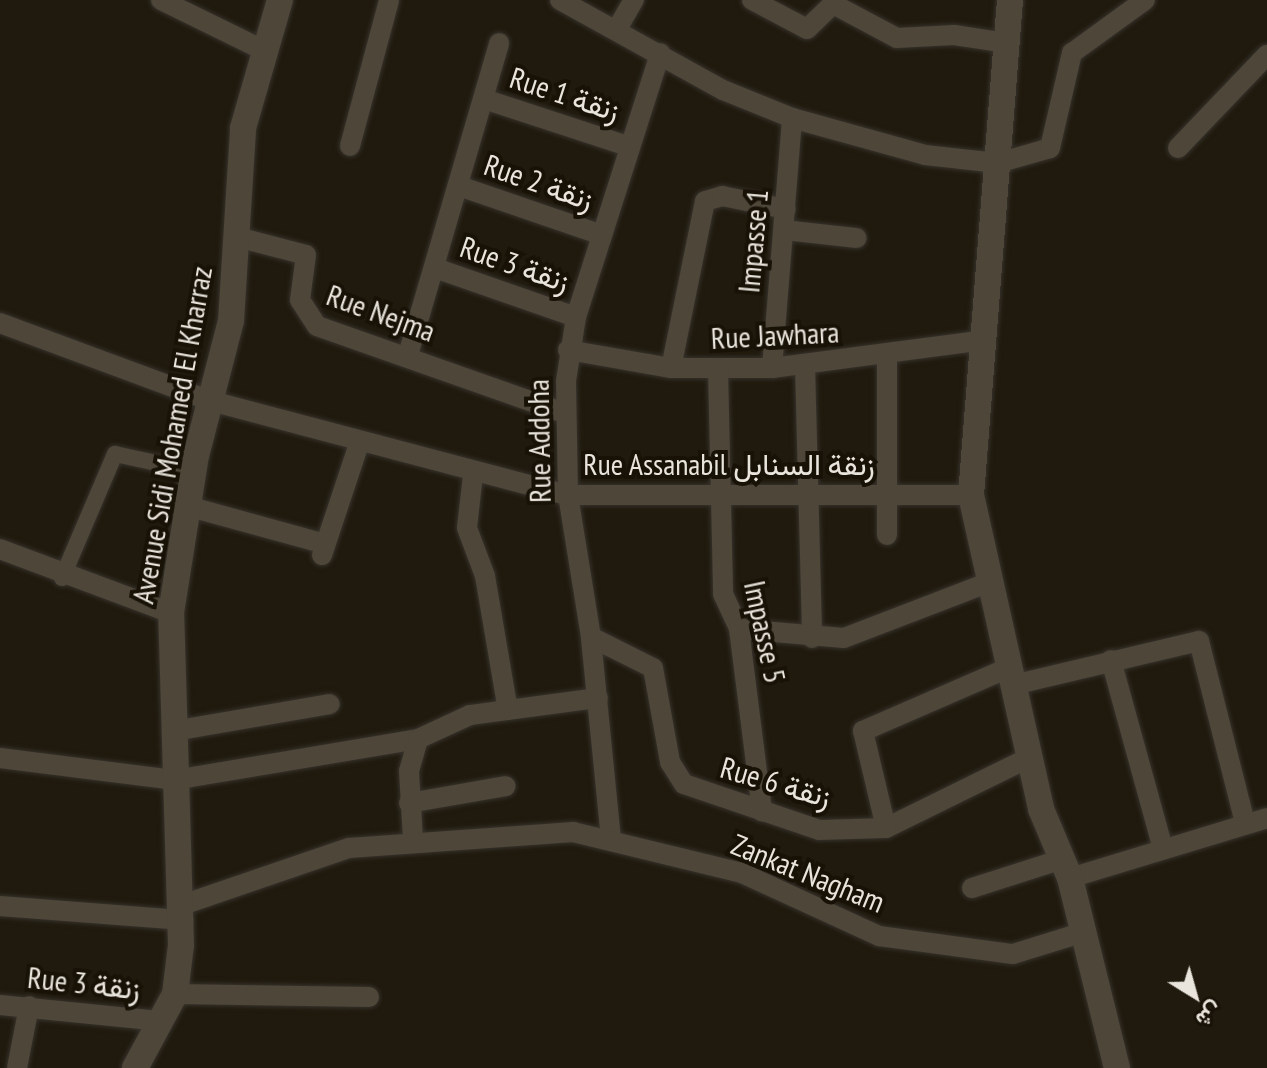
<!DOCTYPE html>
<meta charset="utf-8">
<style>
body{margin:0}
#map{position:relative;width:1267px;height:1068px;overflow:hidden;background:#201a0e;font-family:"PT Sans Narrow",Vazirmatn,sans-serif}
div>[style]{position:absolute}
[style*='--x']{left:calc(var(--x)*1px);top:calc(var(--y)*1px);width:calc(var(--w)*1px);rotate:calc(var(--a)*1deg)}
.roads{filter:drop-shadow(0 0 2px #36322c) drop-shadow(0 0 2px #36322c)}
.pedestrian>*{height:16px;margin:-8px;padding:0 8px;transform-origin:8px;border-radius:8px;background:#4d4639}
.minor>*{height:20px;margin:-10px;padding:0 10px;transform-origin:10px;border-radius:10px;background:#4d4639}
.tertiary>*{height:26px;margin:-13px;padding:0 13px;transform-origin:13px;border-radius:13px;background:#4d4639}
span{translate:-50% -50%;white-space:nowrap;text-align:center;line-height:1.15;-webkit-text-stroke:8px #171106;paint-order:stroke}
.street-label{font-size:30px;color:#e9e5dd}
.north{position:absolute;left:1155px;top:956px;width:80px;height:80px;-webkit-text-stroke:6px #171106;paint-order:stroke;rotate:143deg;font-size:22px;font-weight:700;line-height:32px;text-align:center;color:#e9e5dd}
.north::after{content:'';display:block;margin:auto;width:28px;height:36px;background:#e9e5dd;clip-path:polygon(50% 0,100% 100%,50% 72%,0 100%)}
</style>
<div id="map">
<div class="roads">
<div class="pedestrian">
<i style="--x:62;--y:578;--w:135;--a:-66.9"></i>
<i style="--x:115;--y:454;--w:80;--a:12.3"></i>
</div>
<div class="minor">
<i style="--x:161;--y:0;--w:111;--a:26.1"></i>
<i style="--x:560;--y:0;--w:186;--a:28.9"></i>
<i style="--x:723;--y:90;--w:74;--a:22.1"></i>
<i style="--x:792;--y:118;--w:138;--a:15.5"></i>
<i style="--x:925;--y:155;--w:73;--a:6.3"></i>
<i style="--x:998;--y:163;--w:54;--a:-16.1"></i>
<i style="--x:1050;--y:148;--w:98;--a:-77"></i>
<i style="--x:1072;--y:53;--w:90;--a:-36"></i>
<i style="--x:752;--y:0;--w:62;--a:27.8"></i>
<i style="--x:807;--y:29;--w:36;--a:-44"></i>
<i style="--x:833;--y:4;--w:72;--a:28"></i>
<i style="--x:897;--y:38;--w:57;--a:-3"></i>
<i style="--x:954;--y:35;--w:54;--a:8.6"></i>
<i style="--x:617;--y:29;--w:34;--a:-60"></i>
<i style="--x:484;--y:99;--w:151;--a:18.1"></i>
<i style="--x:350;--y:146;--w:151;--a:-75"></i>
<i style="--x:1178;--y:148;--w:129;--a:-46.3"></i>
<i style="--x:459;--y:186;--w:148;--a:18.9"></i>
<i style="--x:784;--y:230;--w:73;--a:6.3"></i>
<i style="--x:237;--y:237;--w:71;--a:14.6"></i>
<i style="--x:306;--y:255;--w:45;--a:97.6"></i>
<i style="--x:300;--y:300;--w:31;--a:57"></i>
<i style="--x:317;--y:326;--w:262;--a:19.4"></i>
<i style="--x:435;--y:268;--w:149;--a:19.2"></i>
<i style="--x:0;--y:323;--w:225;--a:20.3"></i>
<i style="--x:211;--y:401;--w:369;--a:14.8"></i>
<i style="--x:568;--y:495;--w:403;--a:0"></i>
<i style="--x:568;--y:350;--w:105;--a:9.9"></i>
<i style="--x:671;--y:368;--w:101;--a:0"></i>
<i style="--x:772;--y:368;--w:216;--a:-7.5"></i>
<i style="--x:408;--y:355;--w:325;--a:-73.7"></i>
<i style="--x:805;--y:365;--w:273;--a:88.5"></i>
<i style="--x:671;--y:368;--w:170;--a:-78.5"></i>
<i style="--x:705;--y:201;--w:18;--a:-16"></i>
<i style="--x:722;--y:196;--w:65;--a:11.5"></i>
<i style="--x:718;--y:368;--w:226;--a:88.7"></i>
<i style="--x:723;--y:594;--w:38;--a:65"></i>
<i style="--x:739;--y:629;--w:184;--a:82.8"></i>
<i style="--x:772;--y:368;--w:251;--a:-85.4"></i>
<i style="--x:473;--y:475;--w:53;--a:96.5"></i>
<i style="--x:467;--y:528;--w:51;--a:69.4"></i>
<i style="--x:485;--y:576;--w:136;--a:80.3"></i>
<i style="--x:187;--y:506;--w:143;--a:15.4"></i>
<i style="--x:887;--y:535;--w:178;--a:-90"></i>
<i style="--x:0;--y:549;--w:183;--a:20.5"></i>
<i style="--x:322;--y:555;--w:120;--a:-71.6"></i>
<i style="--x:739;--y:629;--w:105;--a:4.9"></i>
<i style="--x:844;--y:638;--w:153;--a:-21"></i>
<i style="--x:591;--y:637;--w:69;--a:26.6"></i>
<i style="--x:653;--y:668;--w:96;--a:79.7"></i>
<i style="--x:670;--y:762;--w:26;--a:58"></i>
<i style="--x:684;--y:784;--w:143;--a:18.8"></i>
<i style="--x:819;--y:830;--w:67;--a:-1.7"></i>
<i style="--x:886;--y:828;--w:158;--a:-26.2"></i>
<i style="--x:1111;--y:660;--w:192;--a:74.6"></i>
<i style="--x:1013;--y:685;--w:191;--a:-13.3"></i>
<i style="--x:1199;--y:641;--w:188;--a:75.8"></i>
<i style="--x:174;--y:731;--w:158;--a:-9.8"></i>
<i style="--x:0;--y:758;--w:175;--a:7.2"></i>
<i style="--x:174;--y:780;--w:247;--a:-9.5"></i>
<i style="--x:409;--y:803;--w:98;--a:-9.9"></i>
<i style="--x:886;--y:828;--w:100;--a:-103.3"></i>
<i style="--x:863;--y:731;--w:160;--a:-23.5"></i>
<i style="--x:413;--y:839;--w:68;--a:-93.4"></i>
<i style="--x:409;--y:771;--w:33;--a:-74"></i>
<i style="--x:418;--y:739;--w:57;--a:-24.8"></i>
<i style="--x:470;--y:715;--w:129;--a:-7.6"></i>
<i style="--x:611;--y:839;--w:203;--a:-95.7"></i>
<i style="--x:591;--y:637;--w:144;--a:-99.2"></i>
<i style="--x:568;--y:495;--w:114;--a:-91"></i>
<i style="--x:566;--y:381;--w:65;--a:-81.1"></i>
<i style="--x:576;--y:317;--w:277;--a:-72.3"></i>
<i style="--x:1070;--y:878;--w:206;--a:-16.9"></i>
<i style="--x:972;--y:888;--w:96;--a:-17.7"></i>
<i style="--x:185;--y:904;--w:173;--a:-18.9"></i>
<i style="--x:349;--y:848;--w:225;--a:-4.1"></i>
<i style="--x:573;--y:832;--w:174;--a:13.6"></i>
<i style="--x:742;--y:873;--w:151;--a:24.7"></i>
<i style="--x:879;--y:936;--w:135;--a:7.7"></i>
<i style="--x:1013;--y:954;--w:74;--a:-17.2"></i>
<i style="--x:0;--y:906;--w:184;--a:4.4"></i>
<i style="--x:175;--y:994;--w:194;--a:0.9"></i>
<i style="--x:0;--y:1005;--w:162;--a:5.7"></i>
<i style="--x:17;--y:1068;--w:63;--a:-79"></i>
</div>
<div class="tertiary">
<i style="--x:1010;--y:0;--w:497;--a:94.5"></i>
<i style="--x:971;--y:495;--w:322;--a:77.4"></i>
<i style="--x:1041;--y:809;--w:75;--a:67.2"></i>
<i style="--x:1070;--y:878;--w:196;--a:76.1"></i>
<i style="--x:135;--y:1068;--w:84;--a:-61.6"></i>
<i style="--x:175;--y:994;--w:49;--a:-83"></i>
<i style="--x:181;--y:945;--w:332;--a:-91.7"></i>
<i style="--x:171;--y:613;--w:159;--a:-81"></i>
<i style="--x:196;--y:456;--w:139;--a:-75.5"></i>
<i style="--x:231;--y:321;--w:193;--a:-86.4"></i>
<i style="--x:243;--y:128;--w:133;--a:-73.9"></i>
</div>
</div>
<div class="street-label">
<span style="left:565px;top:94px;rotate:18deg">Rue 1 زنقة</span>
<span style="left:539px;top:182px;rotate:19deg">Rue 2 زنقة</span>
<span style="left:753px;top:241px;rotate:-85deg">Impasse 1</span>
<span style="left:515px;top:264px;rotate:19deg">Rue 3 زنقة</span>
<span style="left:381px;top:313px;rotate:20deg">Rue Nejma</span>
<span style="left:775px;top:335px;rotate:-3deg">Rue Jawhara</span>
<span style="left:172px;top:435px;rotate:-80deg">Avenue Sidi Mohamed El Kharraz</span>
<span style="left:539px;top:441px;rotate:-91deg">Rue Addoha</span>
<span style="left:729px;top:464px">Rue Assanabil زنقة السنابل</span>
<span style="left:765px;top:632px;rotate:78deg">Impasse 5</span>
<span style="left:776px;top:782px;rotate:16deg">Rue 6 زنقة</span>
<span style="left:808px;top:873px;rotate:22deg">Zankat Nagham</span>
<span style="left:84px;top:983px;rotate:6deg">Rue 3 زنقة</span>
</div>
<div class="north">ش</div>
</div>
